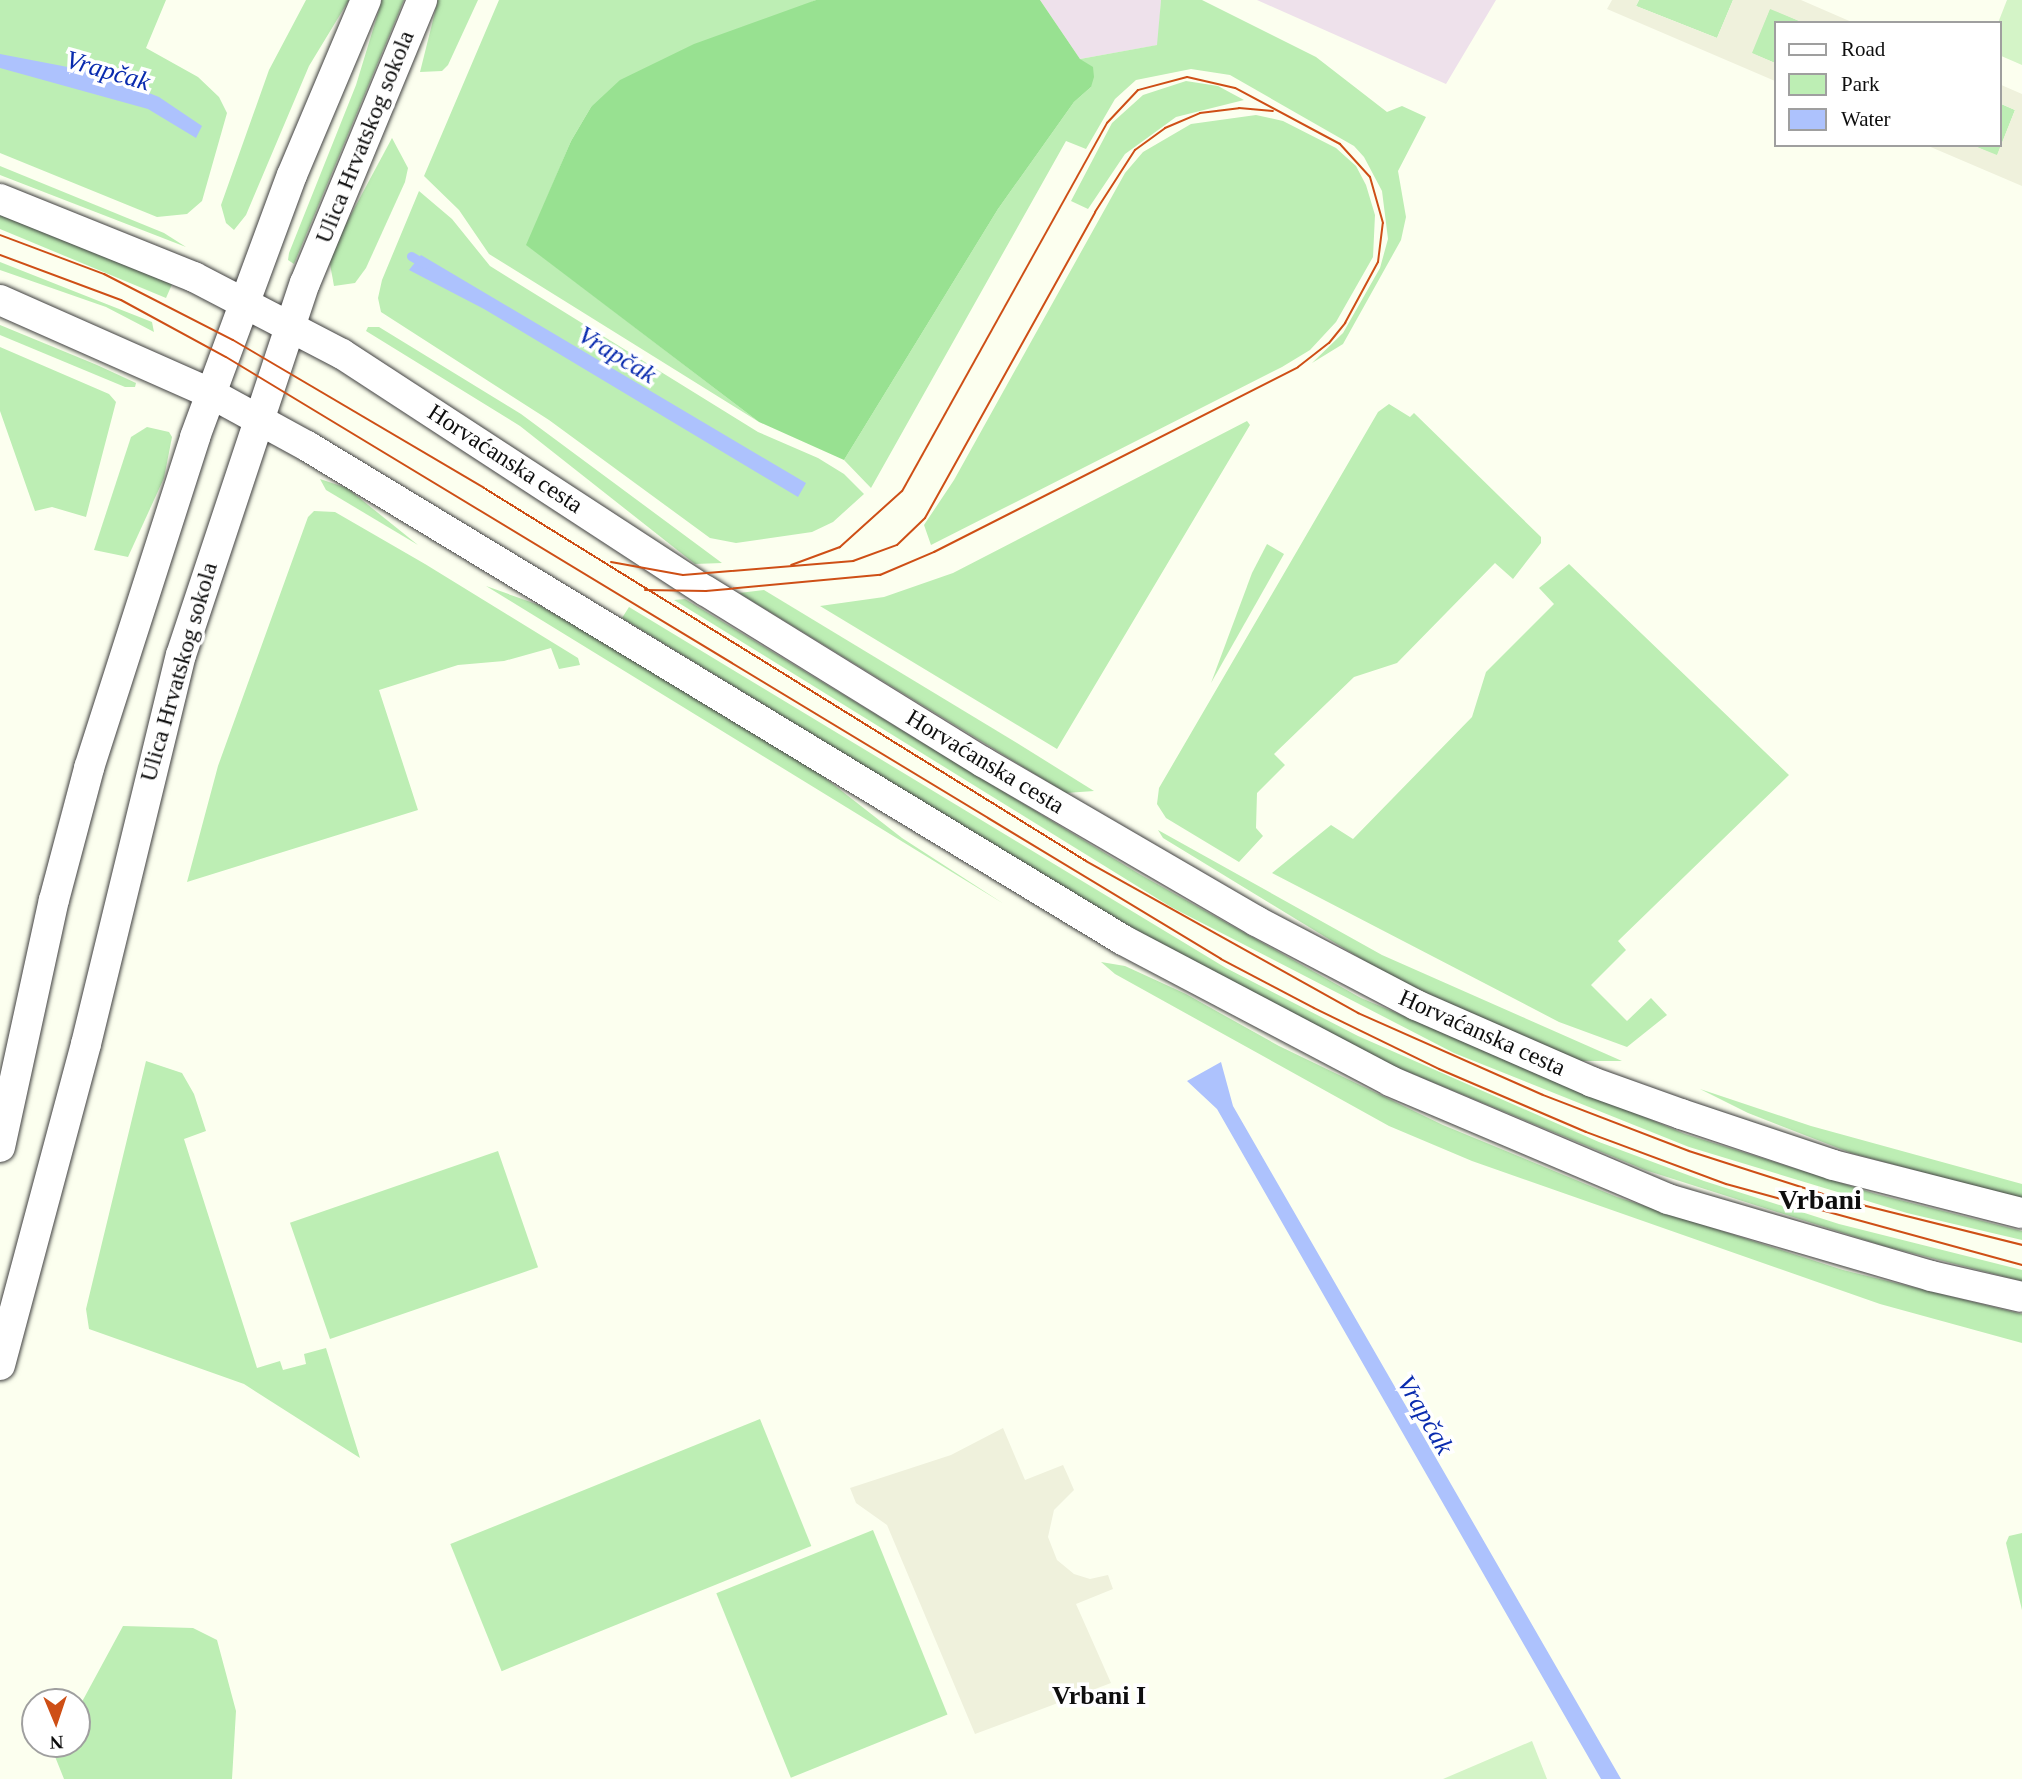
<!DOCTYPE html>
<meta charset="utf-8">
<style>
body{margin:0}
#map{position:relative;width:2022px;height:1779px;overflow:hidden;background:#fcffef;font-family:Georgia,serif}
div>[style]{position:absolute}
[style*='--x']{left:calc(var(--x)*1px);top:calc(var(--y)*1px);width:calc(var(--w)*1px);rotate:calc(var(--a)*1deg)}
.industrial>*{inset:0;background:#eee1eb}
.green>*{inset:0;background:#bdeeb4;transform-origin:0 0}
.forest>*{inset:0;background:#98e191}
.pitch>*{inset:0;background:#d4f4c7}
.plaza>*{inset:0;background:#eff1dc}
.water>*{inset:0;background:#adc2fd}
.stream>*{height:9px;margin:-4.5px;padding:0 4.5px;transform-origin:4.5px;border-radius:4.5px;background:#adc2fd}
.roads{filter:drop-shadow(0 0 2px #414141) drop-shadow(0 0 2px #414141)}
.minor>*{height:30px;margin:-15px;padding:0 15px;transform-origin:15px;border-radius:15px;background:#fff}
.tram>*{height:2px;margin:-1px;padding:0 1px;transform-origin:1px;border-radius:1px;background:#ce4f16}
span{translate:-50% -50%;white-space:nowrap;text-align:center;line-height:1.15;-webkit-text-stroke:7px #fff;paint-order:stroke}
.street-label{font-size:24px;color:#0e0e0e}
.water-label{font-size:26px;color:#092bae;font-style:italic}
.neighbourhood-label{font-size:26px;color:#0e0e0e;font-weight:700}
.quarter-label{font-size:28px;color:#0e0e0e;font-weight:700}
.legend{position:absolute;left:1774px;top:21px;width:228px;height:126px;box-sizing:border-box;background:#fff;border:2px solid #9f9f9f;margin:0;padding:9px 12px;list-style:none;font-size:21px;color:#0e0e0e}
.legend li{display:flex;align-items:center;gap:14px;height:35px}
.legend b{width:35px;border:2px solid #9f9f9f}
.north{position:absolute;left:21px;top:1688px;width:70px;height:70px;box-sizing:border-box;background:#fff;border:2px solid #9f9f9f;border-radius:50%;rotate:178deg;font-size:19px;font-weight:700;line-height:28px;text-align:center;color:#0e0e0e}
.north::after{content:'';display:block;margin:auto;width:24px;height:32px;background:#ce4f16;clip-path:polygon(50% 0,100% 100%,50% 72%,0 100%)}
</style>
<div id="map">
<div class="industrial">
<i style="clip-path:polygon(1040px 0,1161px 0,1158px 45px,1080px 59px)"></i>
<i style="clip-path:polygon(1257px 0,1496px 0,1446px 84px)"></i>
</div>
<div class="green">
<i style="clip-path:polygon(0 0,166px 0,146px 48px,198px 77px,219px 97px,227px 113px,202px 201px,187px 214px,157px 217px,0 153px)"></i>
<i style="clip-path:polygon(306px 0,349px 0,309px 66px,246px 215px,234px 230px,226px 223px,221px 205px,269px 70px)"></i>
<i style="clip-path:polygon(382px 0,404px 0,294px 264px,288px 260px,289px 253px,356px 85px)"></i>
<i style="clip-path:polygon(438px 0,478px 0,448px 65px,442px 71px,420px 72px)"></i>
<i style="clip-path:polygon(499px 0,816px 0,591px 107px,571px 141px,527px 245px,759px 422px,489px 254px,459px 210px,424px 176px)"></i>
<i style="clip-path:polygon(1161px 0,1202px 0,1316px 57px,1387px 112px,1402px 106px,1426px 117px,1398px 171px,1406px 217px,1401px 240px,1343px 344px,1312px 363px,1343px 333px,1380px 268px,1388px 239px,1382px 191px,1364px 157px,1354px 146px,1230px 75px,1191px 69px,1136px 80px,1115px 99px,1086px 149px,1066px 141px,871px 488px,844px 460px,998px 209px,1074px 102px,1091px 87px,1080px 59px,1157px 45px)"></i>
<i style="clip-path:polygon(1639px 0,1733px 0,1717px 38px,1636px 6px)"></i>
<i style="clip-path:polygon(1770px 8px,1804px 23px,1775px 23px,1775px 63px,1751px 53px)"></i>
<i style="clip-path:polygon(1186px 81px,1218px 86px,1244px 100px,1176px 117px,1125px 154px,1088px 209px,1071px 201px,1112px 123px,1143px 95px)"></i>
<i style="clip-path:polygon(1999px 103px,2015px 110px,1997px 156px,1972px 145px,1999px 145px)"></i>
<i style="clip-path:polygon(1256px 115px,1283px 121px,1336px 148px,1356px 166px,1366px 185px,1375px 215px,1373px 257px,1336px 322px,1310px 350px,1282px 367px,931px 545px,924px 525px,954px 480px,1125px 173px,1143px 152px,1191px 124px)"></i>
<i style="clip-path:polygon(392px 138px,408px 168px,405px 182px,366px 268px,355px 283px,334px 286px,330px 264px,333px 248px)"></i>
<i style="clip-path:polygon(0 166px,164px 233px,186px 247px,0 175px)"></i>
<i style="clip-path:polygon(419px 191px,452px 219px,490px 266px,758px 432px,818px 458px,844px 474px,864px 494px,833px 522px,812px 532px,736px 543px,710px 538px,549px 420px,381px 312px,378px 298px,382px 280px)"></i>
<i style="clip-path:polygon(0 215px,173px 282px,166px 298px,0 229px)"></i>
<i style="clip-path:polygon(0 262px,152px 322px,154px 332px,106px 307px,0 270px)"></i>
<i style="clip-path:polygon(0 325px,97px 365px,136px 383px,135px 387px,125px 387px,0 335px)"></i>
<i style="clip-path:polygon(368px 327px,379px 327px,521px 414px,722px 563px,695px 564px,520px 426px,366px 331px)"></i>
<i style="clip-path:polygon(0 347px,109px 394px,116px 402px,86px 517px,52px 507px,35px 511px,0 411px)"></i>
<i style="clip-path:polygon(1389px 404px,1410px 417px,1414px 413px,1541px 537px,1541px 543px,1513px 579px,1495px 563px,1397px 663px,1354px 677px,1274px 754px,1285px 765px,1257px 793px,1256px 828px,1263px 836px,1239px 862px,1166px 818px,1157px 804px,1159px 788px,1378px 412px)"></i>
<i style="clip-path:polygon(1247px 421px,1250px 425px,1057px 749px,820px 606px,884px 597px,953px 573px)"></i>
<i style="clip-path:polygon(147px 427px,169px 432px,172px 437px,164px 478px,128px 557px,94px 550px,131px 437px)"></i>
<i style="clip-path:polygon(320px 479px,347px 488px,418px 545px,326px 490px)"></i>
<i style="clip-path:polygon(314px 511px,335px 512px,425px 564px,578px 658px,580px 665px,559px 669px,551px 648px,504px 661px,458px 665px,379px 690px,418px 810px,187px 882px,218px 766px,308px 517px)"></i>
<i style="clip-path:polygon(1267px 544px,1284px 554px,1211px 683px,1252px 573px)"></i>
<i style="clip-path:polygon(1569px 564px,1789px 775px,1618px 941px,1626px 950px,1591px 985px,1627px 1021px,1651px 998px,1667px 1015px,1627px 1047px,1559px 1022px,1272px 873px,1331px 825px,1353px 839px,1472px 717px,1486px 672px,1554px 604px,1539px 588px)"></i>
<i style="clip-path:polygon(486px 586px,539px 605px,683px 688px,820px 774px,902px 838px,1004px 904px)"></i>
<i style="clip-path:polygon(764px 590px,1017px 743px,1094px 791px,1066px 793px,739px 593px)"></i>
<i style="clip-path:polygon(685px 599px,1141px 875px,1361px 998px,1685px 1134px,1876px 1194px,2022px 1231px,2022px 1240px,1907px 1213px,1689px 1147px,1454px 1053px,1171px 907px,674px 600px)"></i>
<i style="clip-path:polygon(629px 607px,1226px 968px,1358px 1036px,1599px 1142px,1704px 1181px,1839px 1224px,2022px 1270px,2022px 1281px,1884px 1246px,1645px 1170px,1348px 1047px,1226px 984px,954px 821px,622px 618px)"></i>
<i style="clip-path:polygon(1158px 830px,1382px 955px,1622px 1061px,1577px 1061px,1391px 977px,1163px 838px)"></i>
<i style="clip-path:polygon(1101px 962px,1125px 966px,1186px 994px,1279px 1046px,1443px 1125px,1617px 1197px,1843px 1270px,2022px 1314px,2022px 1343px,1880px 1304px,1472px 1161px,1389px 1126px,1115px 974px)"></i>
<i style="clip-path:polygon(146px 1061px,182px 1073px,194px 1094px,206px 1131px,184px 1139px,257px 1368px,280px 1361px,283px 1370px,306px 1364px,304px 1354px,326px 1348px,360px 1458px,244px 1384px,89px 1329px,86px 1309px)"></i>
<i style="clip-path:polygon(1700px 1089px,1811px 1126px,2022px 1184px,2022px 1199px,1851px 1153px,1748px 1113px)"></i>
<i style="left:498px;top:1151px;width:123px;height:220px;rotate:71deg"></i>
<i style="left:760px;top:1419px;width:137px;height:334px;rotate:68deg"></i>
<i style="left:873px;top:1530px;width:199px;height:169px;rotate:68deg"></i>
<i style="clip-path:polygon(2022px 1533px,2022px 1610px,2006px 1543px,2009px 1536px)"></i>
<i style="clip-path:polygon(123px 1626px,193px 1628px,217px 1640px,236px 1711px,232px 1779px,64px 1779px,54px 1754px,59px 1744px,77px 1744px,77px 1711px)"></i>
</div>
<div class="forest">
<i style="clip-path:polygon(816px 0,1040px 0,1080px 59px,1093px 67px,1094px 77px,1091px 87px,1074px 102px,998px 209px,844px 460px,759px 422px,526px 245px,571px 141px,591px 107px,620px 80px,694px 44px)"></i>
</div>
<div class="pitch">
<i style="clip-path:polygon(2007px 0,2022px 0,2022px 65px,1999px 55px,1998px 23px)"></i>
<i style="clip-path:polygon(1532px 1741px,1547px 1779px,1443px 1779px)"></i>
</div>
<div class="plaza">
<i style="clip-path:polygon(1612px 0,1639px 0,1636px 6px,1717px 38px,1733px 0,1801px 0,1854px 23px,1804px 23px,1770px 9px,1752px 53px,1775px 63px,1775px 81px,1607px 9px)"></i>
<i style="clip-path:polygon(1999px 84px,2022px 94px,2022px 186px,1926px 145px,1972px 145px,1997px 155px,2015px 110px,1999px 103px)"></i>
<i style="clip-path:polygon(1003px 1428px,1025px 1480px,1063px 1465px,1068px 1476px,1074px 1490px,1054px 1510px,1048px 1537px,1057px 1560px,1074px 1574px,1090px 1579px,1108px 1575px,1113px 1589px,1076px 1604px,1111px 1683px,975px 1734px,887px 1525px,856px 1503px,850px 1488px,951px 1455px)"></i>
</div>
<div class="water">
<i style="clip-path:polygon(0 54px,99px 73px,159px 97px,202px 126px,196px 138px,148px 109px,0 68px)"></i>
<i style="clip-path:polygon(421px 255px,806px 483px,798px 497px,484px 309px,409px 270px)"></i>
<i style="clip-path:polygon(1221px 1062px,1233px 1106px,1621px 1779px,1601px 1779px,1217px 1109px,1187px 1081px)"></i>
</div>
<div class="stream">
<i style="--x:411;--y:256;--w:16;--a:30"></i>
</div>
<div class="roads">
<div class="minor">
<i style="--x:0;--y:199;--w:209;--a:21.9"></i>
<i style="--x:194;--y:277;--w:167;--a:27.5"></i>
<i style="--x:342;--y:354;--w:434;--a:33.1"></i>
<i style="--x:706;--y:591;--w:326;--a:31.7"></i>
<i style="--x:983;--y:762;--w:316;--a:30.2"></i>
<i style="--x:1256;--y:921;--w:181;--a:27.7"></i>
<i style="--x:1416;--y:1005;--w:192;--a:23.6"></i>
<i style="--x:1592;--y:1082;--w:95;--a:19.8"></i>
<i style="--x:1681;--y:1114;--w:160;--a:18.5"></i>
<i style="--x:1833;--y:1165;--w:195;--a:14.3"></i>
<i style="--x:0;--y:300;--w:232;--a:23.9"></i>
<i style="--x:212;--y:394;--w:108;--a:28.7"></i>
<i style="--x:307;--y:446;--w:954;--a:31.19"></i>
<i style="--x:1123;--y:940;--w:302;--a:27.8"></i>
<i style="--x:1390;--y:1081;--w:302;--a:23"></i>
<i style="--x:1668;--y:1199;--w:274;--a:16.3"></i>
<i style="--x:1931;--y:1276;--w:93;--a:13"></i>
<i style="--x:0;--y:1147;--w:253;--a:-77.7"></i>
<i style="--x:54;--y:900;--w:137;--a:-75.1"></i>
<i style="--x:89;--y:768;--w:348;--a:-72.2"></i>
<i style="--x:195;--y:437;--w:279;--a:-69.7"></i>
<i style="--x:292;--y:175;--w:190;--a:-67.1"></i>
<i style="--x:0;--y:1365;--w:332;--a:-75"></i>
<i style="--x:86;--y:1044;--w:400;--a:-76.3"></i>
<i style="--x:181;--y:655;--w:392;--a:-71.6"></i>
<i style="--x:305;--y:283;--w:306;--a:-67.5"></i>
</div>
</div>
<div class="tram">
<i style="--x:0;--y:235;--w:111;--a:20.6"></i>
<i style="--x:104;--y:274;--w:145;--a:27.1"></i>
<i style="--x:233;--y:340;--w:291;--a:30.5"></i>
<i style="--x:484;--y:488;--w:708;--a:31.78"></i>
<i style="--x:1086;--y:861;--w:312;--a:29.2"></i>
<i style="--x:1358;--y:1013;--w:202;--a:23.9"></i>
<i style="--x:1543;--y:1095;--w:156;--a:21"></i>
<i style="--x:1689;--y:1151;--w:161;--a:17.8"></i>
<i style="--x:1842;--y:1200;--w:186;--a:14"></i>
<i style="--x:0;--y:255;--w:129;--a:20.4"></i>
<i style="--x:121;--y:300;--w:119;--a:28.5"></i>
<i style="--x:226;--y:357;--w:1163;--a:31.17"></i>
<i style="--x:1221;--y:959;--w:105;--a:27.8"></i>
<i style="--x:1314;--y:1008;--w:139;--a:26"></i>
<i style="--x:1439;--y:1069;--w:160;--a:23.2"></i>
<i style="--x:1586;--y:1132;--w:149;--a:20.4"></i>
<i style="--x:1726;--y:1184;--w:307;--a:15.3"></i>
<i style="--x:611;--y:562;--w:73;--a:10.2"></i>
<i style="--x:683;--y:575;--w:171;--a:-4.7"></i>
<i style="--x:853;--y:561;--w:47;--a:-20"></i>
<i style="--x:897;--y:545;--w:39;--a:-44"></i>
<i style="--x:925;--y:518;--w:350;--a:-60.9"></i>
<i style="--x:1095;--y:212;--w:74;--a:-57.2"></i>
<i style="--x:1135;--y:150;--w:37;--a:-36"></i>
<i style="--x:1165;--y:128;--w:38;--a:-23"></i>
<i style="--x:1200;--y:113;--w:39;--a:-7"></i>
<i style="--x:1239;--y:108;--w:34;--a:5"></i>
<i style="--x:645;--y:590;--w:61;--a:0.9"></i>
<i style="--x:706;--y:591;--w:175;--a:-5.3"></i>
<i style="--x:880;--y:575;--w:59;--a:-23.1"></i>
<i style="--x:934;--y:552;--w:408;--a:-26.9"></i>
<i style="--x:1298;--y:367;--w:39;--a:-38"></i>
<i style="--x:1329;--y:343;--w:26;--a:-51"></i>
<i style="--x:1345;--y:323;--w:69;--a:-61.6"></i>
<i style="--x:1378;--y:262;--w:39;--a:-83"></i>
<i style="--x:1383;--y:223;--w:48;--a:-105.8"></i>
<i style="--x:1370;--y:177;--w:45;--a:-132.3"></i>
<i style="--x:1340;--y:144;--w:119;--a:-151.9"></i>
<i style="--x:1235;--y:88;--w:49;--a:-167.1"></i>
<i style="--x:1187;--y:77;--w:51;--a:165.1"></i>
<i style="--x:1138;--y:90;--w:45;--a:133.2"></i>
<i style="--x:1107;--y:123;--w:421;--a:119.1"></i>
<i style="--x:902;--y:491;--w:84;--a:137.9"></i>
<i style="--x:840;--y:547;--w:52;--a:159.8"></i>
</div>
<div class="street-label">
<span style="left:365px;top:137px;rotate:-68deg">Ulica Hrvatskog sokola</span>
<span style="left:505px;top:459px;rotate:33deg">Horvaćanska cesta</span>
<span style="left:179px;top:672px;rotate:-74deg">Ulica Hrvatskog sokola</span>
<span style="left:985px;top:762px;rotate:31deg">Horvaćanska cesta</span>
<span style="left:1482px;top:1033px;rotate:24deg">Horvaćanska cesta</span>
</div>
<div class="water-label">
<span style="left:108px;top:71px;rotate:16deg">Vrapčak</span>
<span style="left:617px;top:355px;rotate:31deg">Vrapčak</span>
<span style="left:1425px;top:1415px;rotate:60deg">Vrapčak</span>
</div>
<div class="neighbourhood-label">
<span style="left:1099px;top:1696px">Vrbani I</span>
</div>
<div class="quarter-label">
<span style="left:1820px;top:1200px">Vrbani</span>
</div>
<ul class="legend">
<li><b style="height:9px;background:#fff"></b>Road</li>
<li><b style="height:19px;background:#bdeeb4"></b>Park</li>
<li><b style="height:19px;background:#adc2fd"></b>Water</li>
</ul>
<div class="north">N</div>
</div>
